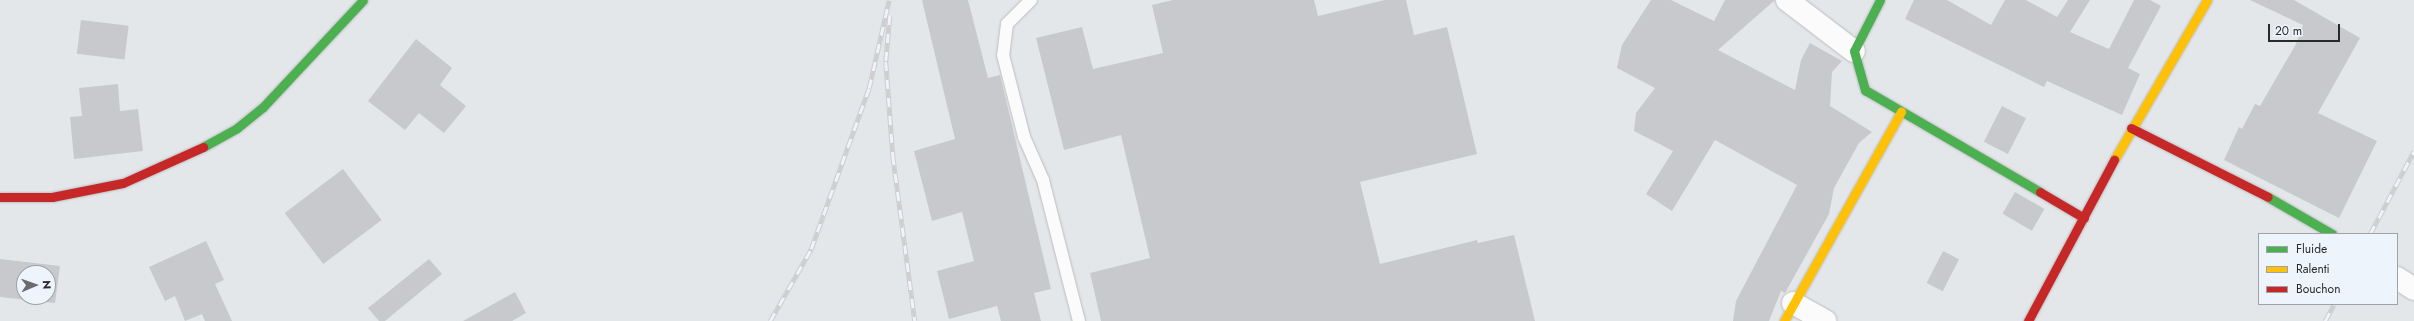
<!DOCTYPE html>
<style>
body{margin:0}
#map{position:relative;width:2414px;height:321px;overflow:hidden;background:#e4e7ea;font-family:Jost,sans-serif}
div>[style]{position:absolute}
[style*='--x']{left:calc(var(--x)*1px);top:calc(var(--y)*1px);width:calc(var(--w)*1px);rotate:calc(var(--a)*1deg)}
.building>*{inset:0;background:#c7c9cc;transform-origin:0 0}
.roads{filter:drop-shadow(0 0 1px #bbbdc0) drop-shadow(0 0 1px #bbbdc0)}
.lane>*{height:12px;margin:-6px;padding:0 6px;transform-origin:6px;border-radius:6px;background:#fbfbfc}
.street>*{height:22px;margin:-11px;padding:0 11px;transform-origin:11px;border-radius:11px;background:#fbfbfc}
.fast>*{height:9px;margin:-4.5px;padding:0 4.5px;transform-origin:4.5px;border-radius:4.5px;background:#4caf50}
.slow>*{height:9px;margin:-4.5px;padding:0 4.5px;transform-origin:4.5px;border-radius:4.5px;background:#ffc107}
.jam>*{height:9px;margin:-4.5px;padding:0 4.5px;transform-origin:4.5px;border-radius:4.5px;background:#c62828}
.rail>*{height:4.5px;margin-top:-2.25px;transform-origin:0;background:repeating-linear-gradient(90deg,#eef4fb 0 9px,#ceced0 0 18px);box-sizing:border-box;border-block:1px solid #ceced0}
span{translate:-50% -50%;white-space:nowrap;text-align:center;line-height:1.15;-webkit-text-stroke:4px #eef4fb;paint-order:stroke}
.legend{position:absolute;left:2258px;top:233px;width:140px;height:72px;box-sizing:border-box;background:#eef4fb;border:1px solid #9fa3a9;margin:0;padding:5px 7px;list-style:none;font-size:12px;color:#282a2d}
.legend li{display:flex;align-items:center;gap:8px;height:20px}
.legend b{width:20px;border:1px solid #9fa3a9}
.north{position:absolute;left:16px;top:265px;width:40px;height:40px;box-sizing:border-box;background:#eef4fb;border:1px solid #9fa3a9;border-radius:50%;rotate:88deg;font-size:11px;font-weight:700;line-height:16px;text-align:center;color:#282a2d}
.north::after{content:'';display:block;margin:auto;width:14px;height:18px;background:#6a6c6f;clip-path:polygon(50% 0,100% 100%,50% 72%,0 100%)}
.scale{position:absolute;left:2268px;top:24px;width:72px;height:18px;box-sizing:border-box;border:2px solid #282a2d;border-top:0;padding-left:5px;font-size:12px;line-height:14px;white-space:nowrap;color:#282a2d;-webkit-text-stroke:3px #eef4fb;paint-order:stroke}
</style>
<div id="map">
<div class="building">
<i style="clip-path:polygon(922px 0,968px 0,988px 78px,1000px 75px,1051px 289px,1034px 293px,1041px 321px,1001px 321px,997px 306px,949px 319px,937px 271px,974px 261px,962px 212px,932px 221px,914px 151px,955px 139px)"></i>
<i style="clip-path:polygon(1173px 0,1314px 0,1318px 16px,1385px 0,1406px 0,1414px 35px,1447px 27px,1477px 154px,1360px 182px,1380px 264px,1477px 240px,1478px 243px,1514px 235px,1535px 321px,1101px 321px,1090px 273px,1150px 258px,1121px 135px,1064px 150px,1036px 38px,1082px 27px,1093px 69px,1163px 53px,1152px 5px)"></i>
<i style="clip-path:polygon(1651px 0,1671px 0,1714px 21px,1725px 0,1775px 0,1718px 50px,1795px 90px,1801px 60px,1810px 43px,1842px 61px,1832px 72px,1830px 106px,1872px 132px,1859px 143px,1834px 188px,1829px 214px,1785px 293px,1781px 291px,1769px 321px,1733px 321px,1736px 301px,1797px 185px,1715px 140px,1672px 211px,1646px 194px,1673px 151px,1634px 131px,1636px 113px,1655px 88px,1617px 68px,1622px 45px)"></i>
<i style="clip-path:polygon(1914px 0,1947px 0,1991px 25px,2005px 0,2026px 0,2057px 17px,2068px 0,2090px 0,2070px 32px,2109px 49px,2134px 0,2150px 0,2161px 6px,2128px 68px,2140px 74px,2122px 115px,2047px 81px,2044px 87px,1905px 19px)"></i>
<i style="clip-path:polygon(2250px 0,2294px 0,2360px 38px,2318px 113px,2377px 141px,2339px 218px,2224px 160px,2239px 127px,2242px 129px,2255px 104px,2260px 106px,2296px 44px,2303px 25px)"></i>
<i style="left:81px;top:20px;width:48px;height:34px;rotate:7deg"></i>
<i style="clip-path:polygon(416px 39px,452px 68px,440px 85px,466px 106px,444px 133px,419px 113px,405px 130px,368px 101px)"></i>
<i style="clip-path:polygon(118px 84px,120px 111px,138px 109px,143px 151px,74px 159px,70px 117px,82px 116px,79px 88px)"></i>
<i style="left:2002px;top:106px;width:27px;height:40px;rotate:27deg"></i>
<i style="left:343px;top:169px;width:64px;height:73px;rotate:53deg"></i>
<i style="left:2015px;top:192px;width:34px;height:25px;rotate:30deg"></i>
<i style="clip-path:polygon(206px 241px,224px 280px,215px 284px,232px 321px,205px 321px,202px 314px,185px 321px,175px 296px,165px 301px,149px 267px)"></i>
<i style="left:1943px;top:251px;width:18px;height:36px;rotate:27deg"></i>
<i style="clip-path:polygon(evenodd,0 259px,60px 266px,55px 303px,0 297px,0 259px,24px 273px,48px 273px,48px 297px,24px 297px,24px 273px)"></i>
<i style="clip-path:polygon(429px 259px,442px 274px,385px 321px,379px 321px,368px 308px)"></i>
<i style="clip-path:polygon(515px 292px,526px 313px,512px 321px,463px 321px)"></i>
</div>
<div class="roads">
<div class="lane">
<i style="--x:1031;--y:0;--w:34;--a:135"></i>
<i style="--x:1007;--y:24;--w:31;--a:97"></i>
<i style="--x:1003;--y:55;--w:85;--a:75.6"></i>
<i style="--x:1024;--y:137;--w:47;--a:66.2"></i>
<i style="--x:1043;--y:180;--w:146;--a:75.7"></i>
</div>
<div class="street">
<i style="--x:1787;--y:0;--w:84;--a:37.3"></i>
<i style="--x:2397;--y:278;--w:20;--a:33"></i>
<i style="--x:1793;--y:303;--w:37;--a:29"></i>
</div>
<div class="fast">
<i style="--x:1880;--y:0;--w:57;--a:117"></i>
<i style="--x:1854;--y:51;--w:41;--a:74.2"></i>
<i style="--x:1865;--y:90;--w:203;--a:30.2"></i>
<i style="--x:203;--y:147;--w:39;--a:-29"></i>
<i style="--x:237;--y:128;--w:33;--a:-39"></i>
<i style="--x:263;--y:107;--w:146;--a:-46.9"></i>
<i style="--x:2268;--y:197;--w:74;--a:30"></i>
</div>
<div class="slow">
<i style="--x:2114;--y:160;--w:185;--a:-59.8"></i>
<i style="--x:1784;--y:321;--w:240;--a:-60.8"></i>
</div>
<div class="jam">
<i style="--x:2131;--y:128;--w:153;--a:26.7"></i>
<i style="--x:2040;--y:192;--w:51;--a:30.6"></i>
<i style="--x:0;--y:197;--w:52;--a:0"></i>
<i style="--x:52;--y:197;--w:72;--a:-11.2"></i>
<i style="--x:123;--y:183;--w:88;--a:-24.2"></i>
<i style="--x:2028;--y:321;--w:183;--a:-61.9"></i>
</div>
</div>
<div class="rail">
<i style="--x:890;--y:16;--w:46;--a:95"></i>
<i style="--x:886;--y:62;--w:94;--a:85.7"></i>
<i style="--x:893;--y:156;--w:166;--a:82.4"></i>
<i style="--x:2370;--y:234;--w:94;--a:-62.1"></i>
<i style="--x:770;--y:321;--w:83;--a:-60.3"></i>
<i style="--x:811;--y:249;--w:171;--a:-70.2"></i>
<i style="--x:869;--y:88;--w:90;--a:-77.2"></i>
<i style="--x:2325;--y:321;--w:19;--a:-62"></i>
</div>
<ul class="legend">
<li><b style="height:5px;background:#4caf50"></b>Fluide</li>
<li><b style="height:5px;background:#ffc107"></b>Ralenti</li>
<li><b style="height:5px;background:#c62828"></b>Bouchon</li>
</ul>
<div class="north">N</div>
<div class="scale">20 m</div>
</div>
